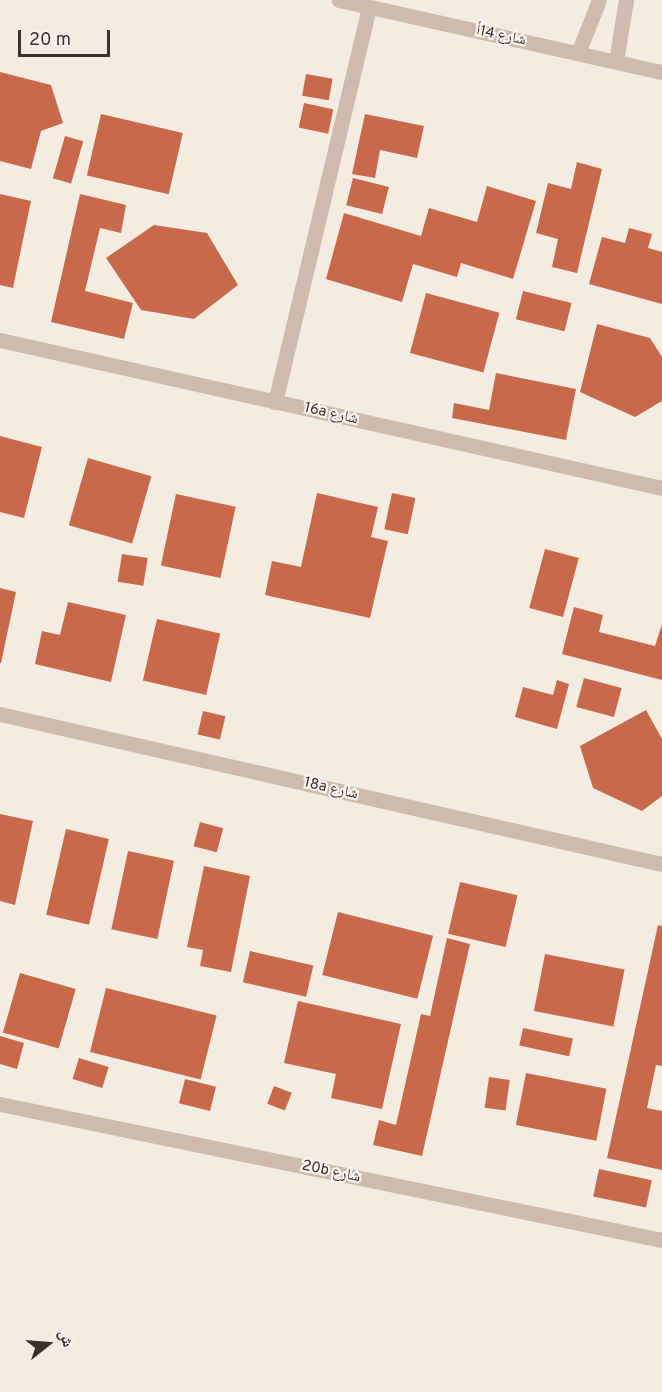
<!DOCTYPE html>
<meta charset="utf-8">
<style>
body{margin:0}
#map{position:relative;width:662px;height:1392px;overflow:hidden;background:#f4ebe1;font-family:Overpass,"Noto Naskh Arabic",sans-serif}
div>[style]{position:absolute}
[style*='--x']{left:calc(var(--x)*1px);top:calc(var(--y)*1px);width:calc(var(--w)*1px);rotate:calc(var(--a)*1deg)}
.building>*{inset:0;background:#c8694b;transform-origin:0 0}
.service>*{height:15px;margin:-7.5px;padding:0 7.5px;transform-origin:7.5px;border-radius:7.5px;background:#cdbbac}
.minor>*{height:15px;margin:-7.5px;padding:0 7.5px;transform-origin:7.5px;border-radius:7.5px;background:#cdbbac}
span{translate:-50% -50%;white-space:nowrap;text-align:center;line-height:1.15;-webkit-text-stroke:4.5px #fbf5ee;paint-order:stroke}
.street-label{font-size:15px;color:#3b302b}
.north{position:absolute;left:18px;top:1314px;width:60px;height:60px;-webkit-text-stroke:4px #fbf5ee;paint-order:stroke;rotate:73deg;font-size:16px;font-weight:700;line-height:24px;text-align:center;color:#3b302b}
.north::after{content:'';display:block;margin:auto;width:21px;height:27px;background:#3b302b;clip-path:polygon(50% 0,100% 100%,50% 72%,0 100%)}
.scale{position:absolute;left:18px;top:30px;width:92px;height:27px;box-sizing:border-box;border:3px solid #3b302b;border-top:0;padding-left:8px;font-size:18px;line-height:21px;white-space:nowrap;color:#3b302b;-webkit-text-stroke:4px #fbf5ee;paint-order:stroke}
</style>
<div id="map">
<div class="building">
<i style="clip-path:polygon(0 72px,51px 85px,63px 123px,41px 131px,31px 169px,0 161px)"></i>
<i style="left:306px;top:74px;width:27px;height:22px;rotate:10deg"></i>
<i style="left:304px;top:103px;width:30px;height:25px;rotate:12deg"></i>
<i style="left:101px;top:114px;width:84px;height:63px;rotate:13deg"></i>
<i style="clip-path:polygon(365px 114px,424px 126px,417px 158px,380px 150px,375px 178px,352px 174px)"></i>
<i style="left:65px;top:136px;width:19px;height:44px;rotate:16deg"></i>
<i style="clip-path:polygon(577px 162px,602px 169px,577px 273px,552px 267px,558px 239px,536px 233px,548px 183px,571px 189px)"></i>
<i style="left:353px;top:178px;width:37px;height:28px;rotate:14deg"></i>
<i style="clip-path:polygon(487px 186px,536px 201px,513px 279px,461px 263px,457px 277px,413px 264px,402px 302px,326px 279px,344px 213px,421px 236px,429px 208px,477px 222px)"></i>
<i style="clip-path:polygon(0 194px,31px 201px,13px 288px,0 285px)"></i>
<i style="clip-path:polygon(80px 194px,126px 205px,121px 233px,100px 228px,85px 291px,133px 303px,124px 339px,51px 322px)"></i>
<i style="clip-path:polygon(154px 225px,207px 233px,238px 285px,194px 319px,141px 310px,106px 258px)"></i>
<i style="clip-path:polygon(629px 228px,652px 234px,648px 248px,662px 252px,662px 304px,589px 284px,602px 237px,625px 243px)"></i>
<i style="left:523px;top:291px;width:50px;height:29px;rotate:14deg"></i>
<i style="left:426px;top:293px;width:76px;height:62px;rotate:15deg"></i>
<i style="clip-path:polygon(597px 324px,650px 338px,662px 357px,662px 401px,635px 417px,580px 392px)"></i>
<i style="clip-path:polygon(496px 373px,576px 389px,566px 440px,452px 418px,454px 403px,489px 410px)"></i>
<i style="clip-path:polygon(0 436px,42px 447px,24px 518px,0 512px)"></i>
<i style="left:88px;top:458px;width:66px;height:70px;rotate:16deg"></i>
<i style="clip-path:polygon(317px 493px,378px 507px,371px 537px,388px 541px,370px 618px,265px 595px,272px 561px,301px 567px)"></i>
<i style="left:392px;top:493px;width:24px;height:37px;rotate:12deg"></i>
<i style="left:176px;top:494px;width:61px;height:73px;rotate:12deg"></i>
<i style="left:545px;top:549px;width:35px;height:61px;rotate:15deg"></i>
<i style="left:122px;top:554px;width:26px;height:28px;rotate:9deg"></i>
<i style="clip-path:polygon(0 588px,16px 592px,1px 663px,0 663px)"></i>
<i style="clip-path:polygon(68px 602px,126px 615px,111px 682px,35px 664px,42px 631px,60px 635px)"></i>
<i style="clip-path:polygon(574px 607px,603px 615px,599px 632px,655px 646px,662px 624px,662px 680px,562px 654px)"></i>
<i style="left:157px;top:619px;width:65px;height:63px;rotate:13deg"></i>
<i style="left:584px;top:678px;width:39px;height:30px;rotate:15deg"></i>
<i style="clip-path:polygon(557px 680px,569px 684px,557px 729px,515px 717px,523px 687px,553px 695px)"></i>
<i style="clip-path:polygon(646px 710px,662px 739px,662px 796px,642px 811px,593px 788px,580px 746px)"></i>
<i style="left:203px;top:711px;width:23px;height:24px;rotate:13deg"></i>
<i style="clip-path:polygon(0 814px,33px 821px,15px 905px,0 901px)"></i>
<i style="left:200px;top:822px;width:24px;height:25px;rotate:15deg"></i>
<i style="left:66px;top:829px;width:44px;height:88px;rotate:13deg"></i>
<i style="left:128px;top:851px;width:47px;height:80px;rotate:12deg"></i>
<i style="clip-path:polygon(204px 866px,250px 876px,231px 972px,200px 966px,203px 950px,187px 947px)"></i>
<i style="left:460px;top:882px;width:59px;height:53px;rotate:13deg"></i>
<i style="left:338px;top:912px;width:98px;height:65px;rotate:14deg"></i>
<i style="clip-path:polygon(658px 925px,662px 926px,662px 1066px,656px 1065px,647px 1108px,662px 1111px,662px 1170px,607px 1158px)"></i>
<i style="clip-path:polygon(447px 938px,470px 944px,422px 1156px,373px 1145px,379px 1120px,396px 1125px,421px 1014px,430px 1016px)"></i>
<i style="left:250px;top:951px;width:65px;height:32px;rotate:13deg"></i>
<i style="left:545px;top:954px;width:81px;height:58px;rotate:11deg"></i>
<i style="left:20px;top:973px;width:58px;height:62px;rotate:16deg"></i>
<i style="left:106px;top:988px;width:114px;height:66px;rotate:14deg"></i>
<i style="clip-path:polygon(298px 1001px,401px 1024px,382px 1109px,331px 1098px,336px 1074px,284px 1063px)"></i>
<i style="left:523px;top:1028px;width:51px;height:18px;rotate:12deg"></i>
<i style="clip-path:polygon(0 1036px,24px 1043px,17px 1069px,0 1064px)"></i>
<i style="left:79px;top:1058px;width:31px;height:22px;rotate:17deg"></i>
<i style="left:526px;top:1073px;width:82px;height:53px;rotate:11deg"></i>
<i style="left:489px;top:1077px;width:21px;height:31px;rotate:8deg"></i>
<i style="left:185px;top:1079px;width:32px;height:25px;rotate:14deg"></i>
<i style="left:274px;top:1086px;width:19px;height:19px;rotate:21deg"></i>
<i style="left:599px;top:1169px;width:54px;height:28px;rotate:12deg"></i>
</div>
<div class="service">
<i style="--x:275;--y:402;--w:406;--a:-76.6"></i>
</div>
<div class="minor">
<i style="--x:339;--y:0;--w:331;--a:12.6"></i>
<i style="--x:578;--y:53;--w:57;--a:-68.4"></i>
<i style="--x:616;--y:61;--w:62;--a:-80.7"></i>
<i style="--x:0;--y:340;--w:678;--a:12.6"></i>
<i style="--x:0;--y:714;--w:679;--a:12.77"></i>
<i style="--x:0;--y:1104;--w:676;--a:11.61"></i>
</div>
<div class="street-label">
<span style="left:501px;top:36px;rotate:12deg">شارع 14أ</span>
<span style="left:331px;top:414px;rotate:13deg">16a شارع</span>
<span style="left:331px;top:789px;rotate:13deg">18a شارع</span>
<span style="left:331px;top:1172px;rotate:12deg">20b شارع</span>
</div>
<div class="north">ش</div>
<div class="scale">20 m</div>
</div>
